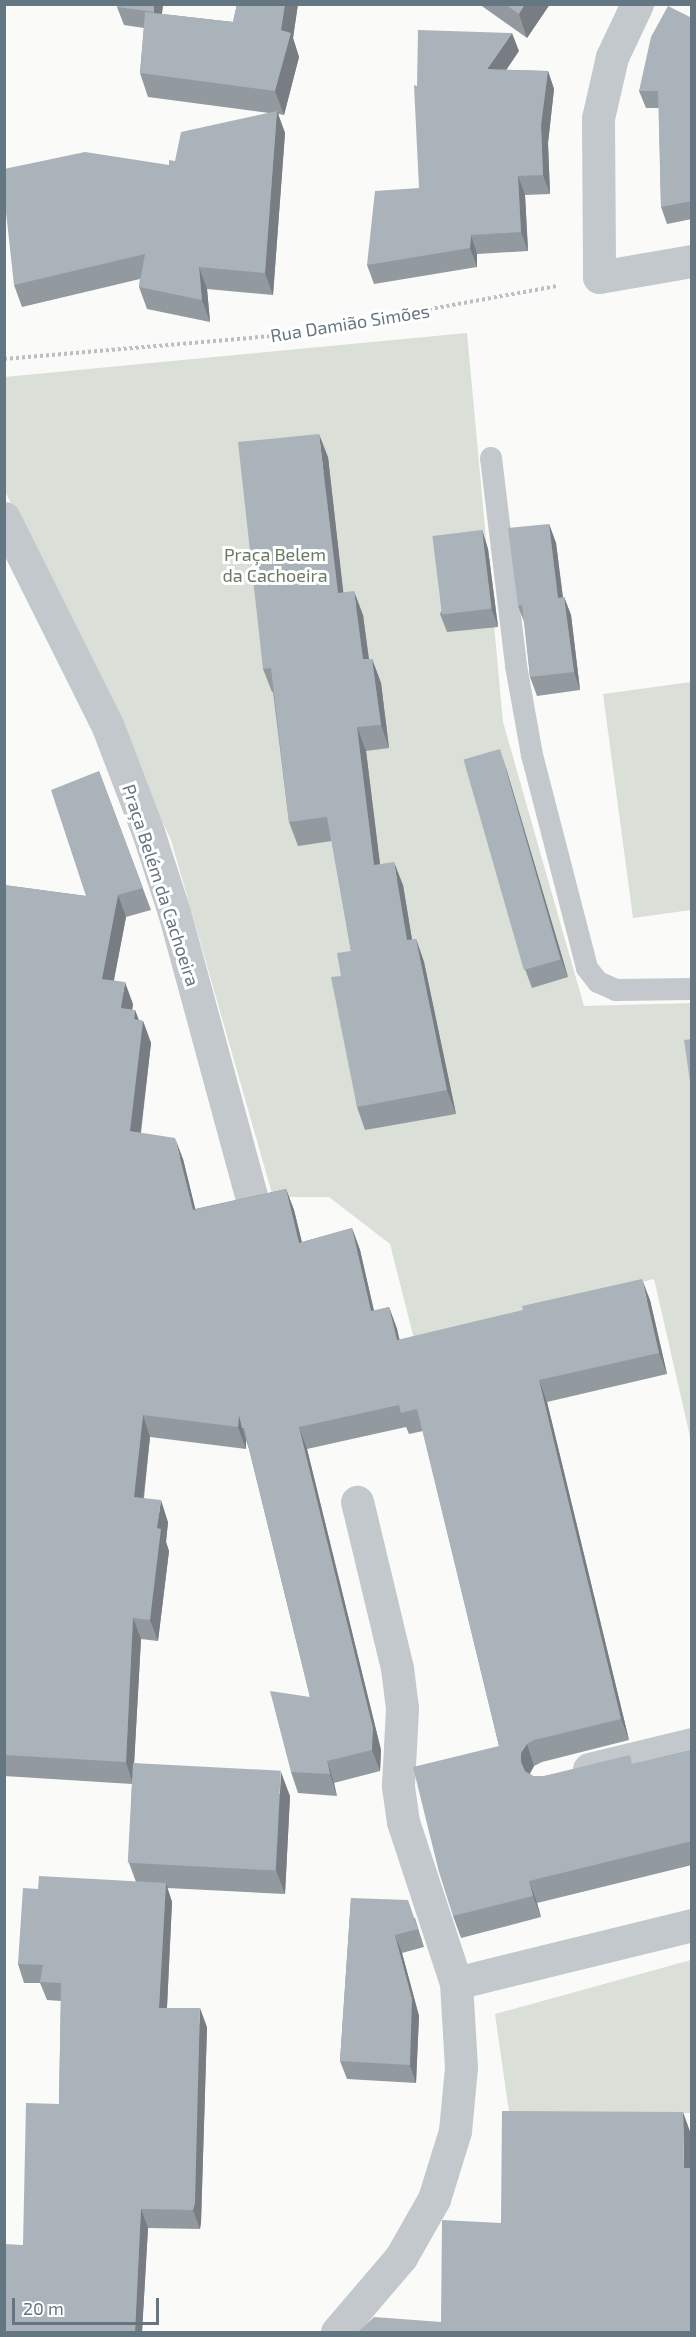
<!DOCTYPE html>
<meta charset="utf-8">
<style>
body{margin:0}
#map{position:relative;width:696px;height:2337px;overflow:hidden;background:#fafaf8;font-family:"Exo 2",sans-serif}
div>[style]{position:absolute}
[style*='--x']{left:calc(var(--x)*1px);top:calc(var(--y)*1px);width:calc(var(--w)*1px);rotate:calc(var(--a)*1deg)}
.green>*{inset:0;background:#dadfd7}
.path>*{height:4px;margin-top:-2px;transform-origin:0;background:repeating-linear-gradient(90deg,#bbbfc2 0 3px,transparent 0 6px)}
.service>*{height:22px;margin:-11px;padding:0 11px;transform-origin:11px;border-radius:11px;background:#c3c8cc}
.minor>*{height:33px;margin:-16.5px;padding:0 16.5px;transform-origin:16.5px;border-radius:16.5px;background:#c3c8cc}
.wall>*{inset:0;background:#929a9f}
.shaded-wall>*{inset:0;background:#777d82}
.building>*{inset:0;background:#aab3b9;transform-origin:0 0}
span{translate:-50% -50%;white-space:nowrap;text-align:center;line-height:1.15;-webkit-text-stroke:6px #fff;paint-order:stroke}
.street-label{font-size:18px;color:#657683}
.park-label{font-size:18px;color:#687a64}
.frame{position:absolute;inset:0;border:6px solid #657683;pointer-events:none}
.scale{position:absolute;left:12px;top:2298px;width:147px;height:27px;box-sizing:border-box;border:3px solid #657683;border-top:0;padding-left:8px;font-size:18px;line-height:21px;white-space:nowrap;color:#657683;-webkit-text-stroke:4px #fff;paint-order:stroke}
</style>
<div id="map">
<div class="green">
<i style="clip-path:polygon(467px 333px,503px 722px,584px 1006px,691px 1003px,691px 1441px,654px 1279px,414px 1339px,390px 1244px,329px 1197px,273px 1197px,171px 840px,5px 491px,5px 377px)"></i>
<i style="clip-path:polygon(691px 682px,691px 910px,633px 918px,603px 694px)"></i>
<i style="clip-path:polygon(691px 1960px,691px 2113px,509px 2112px,495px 2014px)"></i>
</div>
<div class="path">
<i style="--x:4;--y:359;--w:290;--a:-4.9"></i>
<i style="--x:293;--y:334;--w:268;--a:-10.3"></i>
</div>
<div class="service">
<i style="--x:491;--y:458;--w:209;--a:83.1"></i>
<i style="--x:516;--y:666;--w:90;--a:79.8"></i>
<i style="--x:532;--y:755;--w:220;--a:75.5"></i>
<i style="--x:587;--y:968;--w:18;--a:52"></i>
<i style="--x:598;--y:982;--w:20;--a:24"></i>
<i style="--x:616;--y:990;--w:76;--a:-0.8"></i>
</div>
<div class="minor">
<i style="--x:637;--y:4;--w:59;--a:115.3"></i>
<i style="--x:612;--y:57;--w:63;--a:102.9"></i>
<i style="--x:598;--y:118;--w:159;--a:89.6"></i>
<i style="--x:599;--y:277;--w:94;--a:-9.8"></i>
<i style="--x:4;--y:518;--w:233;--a:63.5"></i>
<i style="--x:108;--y:727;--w:112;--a:69.1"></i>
<i style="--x:148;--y:832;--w:84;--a:72"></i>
<i style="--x:174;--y:912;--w:298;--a:74.8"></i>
<i style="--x:589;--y:1769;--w:106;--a:-13.6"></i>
<i style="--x:456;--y:1983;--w:243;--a:-13.8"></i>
<i style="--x:337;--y:2332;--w:99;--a:-49.5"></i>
<i style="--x:401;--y:2257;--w:67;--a:-60.4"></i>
<i style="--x:434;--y:2199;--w:71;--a:-72.8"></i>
<i style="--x:455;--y:2131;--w:64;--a:-84.6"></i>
<i style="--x:461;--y:2067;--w:84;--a:-93.4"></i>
<i style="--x:456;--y:1983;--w:169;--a:-108.2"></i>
<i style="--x:403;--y:1822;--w:37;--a:-98"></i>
<i style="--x:398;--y:1785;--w:77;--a:-87"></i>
<i style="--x:402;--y:1708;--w:40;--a:-97.1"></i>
<i style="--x:397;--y:1668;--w:171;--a:-103.5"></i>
</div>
<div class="wall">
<i style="clip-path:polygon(117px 4px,163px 4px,162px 14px,233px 22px,237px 4px,298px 4px,293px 38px,299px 57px,284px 115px,278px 114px,285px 133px,273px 295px,207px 289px,210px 322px,147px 309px,139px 287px,140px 279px,22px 307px,14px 285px,169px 165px,269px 113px,148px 97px,140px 73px,144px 28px,124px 25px,117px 7px)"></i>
<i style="clip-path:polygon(479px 4px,550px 4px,527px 38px)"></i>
<i style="clip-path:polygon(692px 18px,692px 219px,667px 224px,661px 207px,659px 108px,646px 108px,639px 91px)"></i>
<i style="clip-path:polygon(519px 51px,506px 70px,548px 71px,554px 89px,548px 143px,550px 194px,525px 195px,528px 251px,477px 254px,477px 267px,374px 284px,367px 265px,419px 188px)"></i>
<i style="clip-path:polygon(328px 457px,343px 592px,363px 615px,369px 659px,372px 659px,381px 683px,389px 748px,366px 751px,380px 864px,403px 885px,412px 940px,416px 939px,424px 962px,456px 1114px,365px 1130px,357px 1107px,341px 976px,351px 951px,332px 841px,298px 846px,289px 822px,273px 692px,272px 692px,263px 669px)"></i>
<i style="clip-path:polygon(549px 524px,556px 543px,563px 597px,564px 597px,571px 615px,580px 690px,537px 696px,530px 677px,525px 624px,518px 606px)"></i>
<i style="clip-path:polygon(482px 530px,488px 549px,498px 627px,447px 632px,440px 614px)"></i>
<i style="clip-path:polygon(506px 768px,568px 977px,532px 988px,525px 969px)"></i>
<i style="clip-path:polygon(99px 771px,151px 910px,126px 917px,114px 980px,133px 1004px,132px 1010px,135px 1010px,139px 1020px,143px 1021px,151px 1043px,141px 1133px,183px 1159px,195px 1209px,286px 1189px,294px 1210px,302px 1242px,352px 1228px,360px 1250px,374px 1311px,389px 1307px,397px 1329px,399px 1340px,650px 1300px,667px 1374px,547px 1402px,629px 1740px,542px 1762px,534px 1766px,530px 1774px,533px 1776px,544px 1776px,633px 1764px,692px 1750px,692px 1865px,537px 1903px,541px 1917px,461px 1938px,453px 1916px,499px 1746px,423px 1431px,409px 1434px,406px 1427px,307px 1449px,381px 1750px,380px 1771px,334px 1783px,337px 1796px,298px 1793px,291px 1772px,310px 1697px,249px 1449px,246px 1440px,246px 1449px,150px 1437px,144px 1498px,168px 1522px,166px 1542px,169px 1551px,158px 1641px,141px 1639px,134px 1763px,290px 1796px,285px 1894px,167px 1888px,172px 1902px,167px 2008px,207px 2027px,201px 2222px,200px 2229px,148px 2228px,142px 2332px,4px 2332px,23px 2245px,59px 2104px,61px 2001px,47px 2000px,40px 1983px,24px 1983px,18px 1964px,38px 1889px,136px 1882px,129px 1863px,132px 1784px,4px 1776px,4px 885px,86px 896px)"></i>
<i style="clip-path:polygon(351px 1898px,415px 1918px,424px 1947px,402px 1953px,419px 2016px,416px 2083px,347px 2079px,340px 2061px)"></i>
</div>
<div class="shaded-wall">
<i style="clip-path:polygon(154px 4px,163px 4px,160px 30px,154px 12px)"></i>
<i style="clip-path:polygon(285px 4px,298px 4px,293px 38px,299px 57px,284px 115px,275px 91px,281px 30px)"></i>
<i style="clip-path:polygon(525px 4px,550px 4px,527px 38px,519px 14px)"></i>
<i style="clip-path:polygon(512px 33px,519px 51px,494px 88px,487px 69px)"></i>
<i style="clip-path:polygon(548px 71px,554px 89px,548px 143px,550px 194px,543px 175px,541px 125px)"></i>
<i style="clip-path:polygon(277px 111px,285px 133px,273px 295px,265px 273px)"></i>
<i style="clip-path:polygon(518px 176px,525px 195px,528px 251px,521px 232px)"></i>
<i style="clip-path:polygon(471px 235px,477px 254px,477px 267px,470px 248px)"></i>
<i style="clip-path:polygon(199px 267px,207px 289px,210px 322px,202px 300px)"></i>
<i style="clip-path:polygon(319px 434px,328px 457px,346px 616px,338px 593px)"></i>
<i style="clip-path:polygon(549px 524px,556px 543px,565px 616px,558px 598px)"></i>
<i style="clip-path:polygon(482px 530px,488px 549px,498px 627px,491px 608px)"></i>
<i style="clip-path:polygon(354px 591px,363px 615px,372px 683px,363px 659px)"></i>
<i style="clip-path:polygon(564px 597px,571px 615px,580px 690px,574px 672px)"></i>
<i style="clip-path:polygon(372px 659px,381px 683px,389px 748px,381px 725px)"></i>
<i style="clip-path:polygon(357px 727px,366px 751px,383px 889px,374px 865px)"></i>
<i style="clip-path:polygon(500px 749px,506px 768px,568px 977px,561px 959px)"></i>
<i style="clip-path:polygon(394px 862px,403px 885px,416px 964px,407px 940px)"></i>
<i style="clip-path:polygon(118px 895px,126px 917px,110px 1000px,102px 979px)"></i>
<i style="clip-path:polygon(416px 939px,424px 962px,456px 1114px,447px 1090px)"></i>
<i style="clip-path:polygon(125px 982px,133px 1004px,129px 1030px,121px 1008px)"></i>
<i style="clip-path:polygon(135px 1010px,142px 1030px,143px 1021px,151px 1043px,138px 1153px,130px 1131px)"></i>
<i style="clip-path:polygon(175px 1138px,183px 1159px,201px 1232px,193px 1210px)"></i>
<i style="clip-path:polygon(286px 1189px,294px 1210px,307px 1264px,299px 1243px)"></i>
<i style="clip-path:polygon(352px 1228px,360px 1250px,379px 1333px,371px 1311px)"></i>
<i style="clip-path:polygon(642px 1279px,650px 1300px,667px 1374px,659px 1353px)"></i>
<i style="clip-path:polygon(389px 1307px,397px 1329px,405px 1362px,397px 1340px)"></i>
<i style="clip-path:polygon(539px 1380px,547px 1402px,629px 1740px,621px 1719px)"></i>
<i style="clip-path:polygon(143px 1415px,150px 1437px,141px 1518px,134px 1497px)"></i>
<i style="clip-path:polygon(239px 1415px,246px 1440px,246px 1449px,238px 1427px)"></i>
<i style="clip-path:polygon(299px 1427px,307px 1449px,381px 1750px,380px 1771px,372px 1750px)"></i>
<i style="clip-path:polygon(161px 1500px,168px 1522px,166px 1542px,169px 1551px,158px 1641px,150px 1620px,157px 1528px)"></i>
<i style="clip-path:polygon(133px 1618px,141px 1639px,133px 1784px,126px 1762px)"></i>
<i style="clip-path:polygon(527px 1744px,534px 1766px,529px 1774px,529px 1784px,521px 1762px,521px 1753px)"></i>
<i style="clip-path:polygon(327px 1761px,334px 1783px,337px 1796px,330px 1774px)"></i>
<i style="clip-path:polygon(281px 1772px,290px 1796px,285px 1894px,276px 1870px)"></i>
<i style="clip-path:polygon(529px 1881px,537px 1903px,541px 1917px,533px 1896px)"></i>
<i style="clip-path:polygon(166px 1883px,172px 1902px,166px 2027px,159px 2008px)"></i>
<i style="clip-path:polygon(395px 1935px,402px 1953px,419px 2016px,416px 2083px,410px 2065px)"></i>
<i style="clip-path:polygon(200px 2008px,207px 2027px,201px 2222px,200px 2229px,193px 2210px)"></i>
<i style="clip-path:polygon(683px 2112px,691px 2134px,692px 2189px,684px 2168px)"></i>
<i style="clip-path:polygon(141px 2209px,148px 2228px,142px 2332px,135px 2332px)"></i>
</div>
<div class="building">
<i style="clip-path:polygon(117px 4px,154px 4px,154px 12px,117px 7px)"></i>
<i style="clip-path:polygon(237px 4px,285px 4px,281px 30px,291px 33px,275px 91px,140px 73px,145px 12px,233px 22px)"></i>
<i style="clip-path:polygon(505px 4px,525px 4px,519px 14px)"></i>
<i style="clip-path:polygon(668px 6px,692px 18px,692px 201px,661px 207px,658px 91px,639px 91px,651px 37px)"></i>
<i style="clip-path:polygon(418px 30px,512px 33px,487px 69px,548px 71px,541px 125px,543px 175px,518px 176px,521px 232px,471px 235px,470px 248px,367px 265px,375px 191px,419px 188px,414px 85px,417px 86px)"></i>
<i style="clip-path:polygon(277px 111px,265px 273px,199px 267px,202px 300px,139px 287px,145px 254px,14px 285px,4px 194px,4px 169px,85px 152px,169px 165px,169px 160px,175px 161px,181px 132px)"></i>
<i style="clip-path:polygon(319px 434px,338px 593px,354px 591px,363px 659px,372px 659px,381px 725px,357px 727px,374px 865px,394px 862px,407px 940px,416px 939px,447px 1090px,357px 1107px,331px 977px,341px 976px,337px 953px,351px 951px,327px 817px,289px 822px,271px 668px,263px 669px,238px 442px)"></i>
<i style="clip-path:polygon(549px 524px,558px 598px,564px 597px,574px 672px,530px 677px,522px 605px,518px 606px,508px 528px)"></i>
<i style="left:482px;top:530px;width:79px;height:50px;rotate:83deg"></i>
<i style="left:500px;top:749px;width:219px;height:38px;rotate:74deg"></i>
<i style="clip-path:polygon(99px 771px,143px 888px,118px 895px,102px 979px,125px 982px,121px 1008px,135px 1010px,134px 1019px,143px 1021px,130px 1131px,175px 1138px,193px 1210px,286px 1189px,299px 1243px,352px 1228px,371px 1311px,389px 1307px,397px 1340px,523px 1310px,522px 1306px,642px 1279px,659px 1353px,539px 1380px,621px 1719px,534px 1740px,527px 1744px,521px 1753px,521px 1762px,525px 1771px,533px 1776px,544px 1776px,630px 1755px,632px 1764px,692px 1750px,692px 1841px,529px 1881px,533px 1896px,453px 1916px,439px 1872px,413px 1767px,499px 1746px,417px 1409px,401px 1413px,399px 1405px,299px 1427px,373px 1728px,372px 1750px,327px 1761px,330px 1774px,291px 1772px,270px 1691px,310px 1697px,244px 1428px,242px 1428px,239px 1415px,238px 1427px,143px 1415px,134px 1497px,161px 1500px,157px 1528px,161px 1529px,150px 1620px,133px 1618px,126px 1762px,4px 1755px,4px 885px,86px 896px,51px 790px)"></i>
<i style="clip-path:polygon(692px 1039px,692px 1095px,684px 1040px)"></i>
<i style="left:133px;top:1763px;width:148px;height:100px;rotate:3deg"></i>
<i style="clip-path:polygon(39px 1876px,166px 1883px,159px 2008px,200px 2008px,195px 2203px,193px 2210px,141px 2209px,135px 2332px,4px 2332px,4px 2244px,23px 2245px,26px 2103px,59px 2104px,61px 1983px,40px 1982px,43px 1965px,18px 1964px,23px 1888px,38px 1889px)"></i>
<i style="clip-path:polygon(351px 1898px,408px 1900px,418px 1929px,395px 1935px,412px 1999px,410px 2065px,340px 2061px)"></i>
<i style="clip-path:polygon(502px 2111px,683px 2112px,684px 2168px,692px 2168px,692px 2332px,358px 2332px,374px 2317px,441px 2322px,442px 2220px,501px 2223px)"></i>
</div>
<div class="street-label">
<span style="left:350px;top:323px;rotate:-9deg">Rua Damião Simões</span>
<span style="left:161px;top:885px;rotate:72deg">Praça Belém da Cachoeira</span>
</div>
<div class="park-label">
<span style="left:275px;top:565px">Praça Belem<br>da Cachoeira</span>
</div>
<div class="frame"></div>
<div class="scale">20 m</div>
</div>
